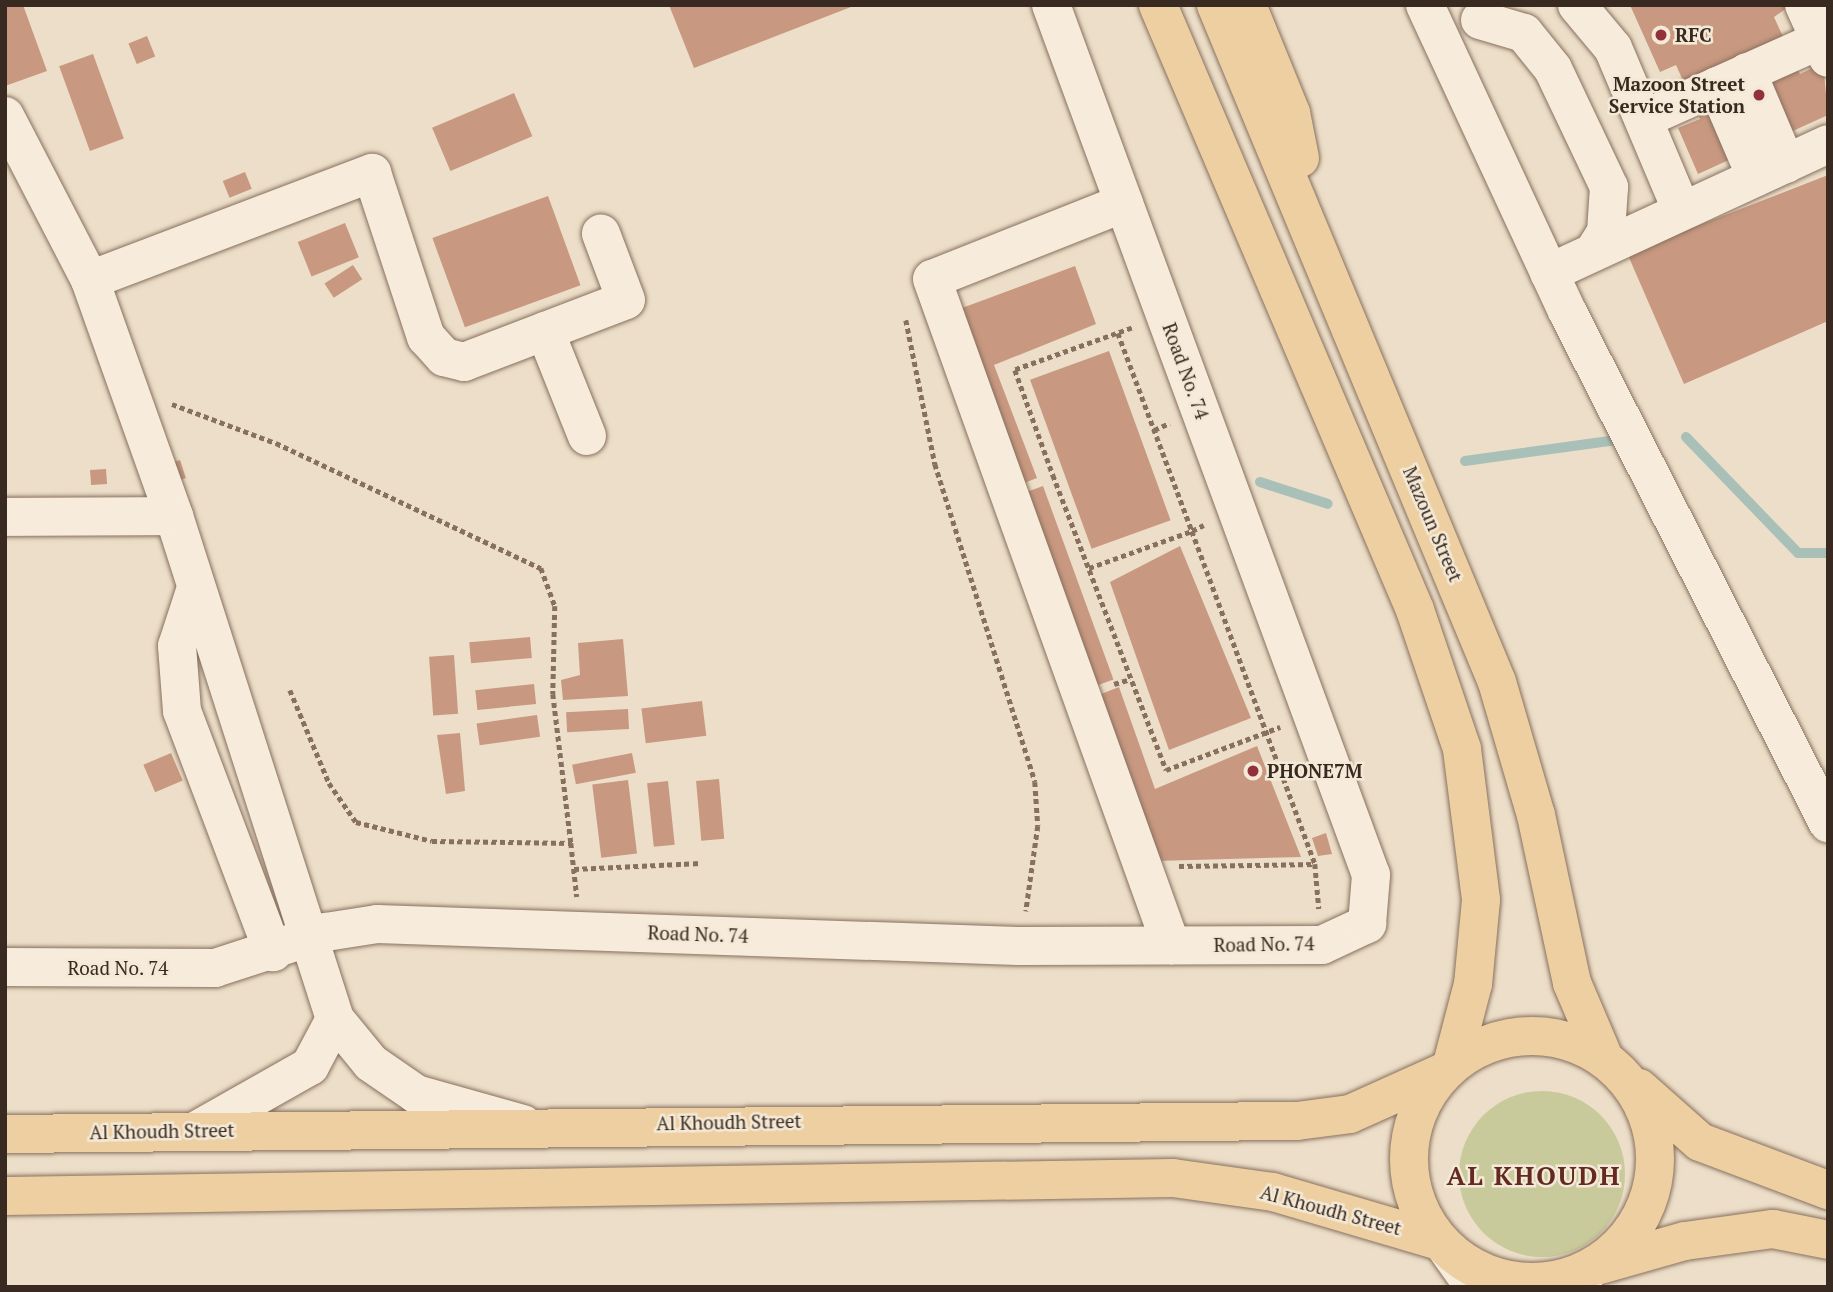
<!DOCTYPE html>
<style>
body{margin:0}
#map{position:relative;width:1833px;height:1292px;overflow:hidden;background:#ecdec8;font-family:"PT Serif",serif}
div>[style]{position:absolute}
[style*='--x']{left:calc(var(--x)*1px);top:calc(var(--y)*1px);width:calc(var(--w)*1px);rotate:calc(var(--a)*1deg)}
.green>*{inset:0;background:#c9ca9c}
.round{border-radius:50%}
.stream>*{height:10px;margin:-5px;padding:0 5px;transform-origin:5px;border-radius:5px;background:#a8c0b7}
.building>*{inset:0;background:#c89880;transform-origin:0 0}
.path>*{height:4.5px;margin-top:-2.25px;transform-origin:0;background:repeating-linear-gradient(90deg,#87705e 0 5px,transparent 0 8.5px)}
.roads{filter:drop-shadow(0 0 2px #87705e) drop-shadow(0 0 2px #87705e)}
.minor>*{height:38px;margin:-19px;padding:0 19px;transform-origin:19px;border-radius:19px;background:#f7ecdb}
.major>*{height:38px;margin:-19px;padding:0 19px;transform-origin:19px;border-radius:19px;background:#edcfa2}
.major>.ring{margin:-19px;padding:0;box-sizing:content-box;background:none;border:38px solid #edcfa2;border-radius:50%}
.dots>*{width:19px;height:19px;translate:-50% -50%;box-sizing:border-box;border:4px solid #f4e9d7;border-radius:50%}
span{translate:-50% -50%;white-space:nowrap;text-align:center;line-height:1.15;-webkit-text-stroke:5px #f4e9d7;paint-order:stroke}
.poi-label{font-size:19px;color:#382a20;font-weight:700}
.left{translate:0 -50%;text-align:left}
.right{translate:-100% -50%;text-align:right}
.street-label{font-size:19px;color:#382a20}
.district-label{font-size:26px;color:#632a22;font-weight:700;letter-spacing:2px}
.frame{position:absolute;inset:0;border:7px solid #382a20;pointer-events:none}
</style>
<div id="map">
<div class="green">
<i class="round" style="left:1459px;top:1091px;width:166px;height:166px"></i>
</div>
<div class="stream">
<i style="--x:1686;--y:437;--w:161;--a:46"></i>
<i style="--x:1798;--y:553;--w:30;--a:0"></i>
<i style="--x:1465;--y:461;--w:153;--a:-7.9"></i>
<i style="--x:1260;--y:482;--w:71;--a:17.9"></i>
</div>
<div class="building">
<i style="clip-path:polygon(5px 5px,23px 5px,47px 71px,5px 86px)"></i>
<i style="clip-path:polygon(669px 5px,856px 5px,694px 68px)"></i>
<i style="clip-path:polygon(1630px 5px,1791px 5px,1774px 17px,1800px 74px,1823px 63px,1828px 115px,1698px 174px,1678px 128px,1700px 119px,1676px 65px,1660px 72px)"></i>
<i style="left:147px;top:36px;width:22px;height:20px;rotate:68deg"></i>
<i style="left:93px;top:54px;width:90px;height:36px;rotate:70deg"></i>
<i style="left:514px;top:93px;width:47px;height:89px;rotate:67deg"></i>
<i style="left:245px;top:172px;width:18px;height:24px;rotate:68deg"></i>
<i style="clip-path:polygon(1828px 175px,1828px 321px,1684px 384px,1627px 253px)"></i>
<i style="left:548px;top:196px;width:95px;height:123px;rotate:70deg"></i>
<i style="left:345px;top:223px;width:37px;height:51px;rotate:68deg"></i>
<i style="left:353px;top:265px;width:17px;height:34px;rotate:57deg"></i>
<i style="clip-path:polygon(1075px 266px,1096px 324px,994px 365px,1037px 478px,1019px 485px,954px 311px)"></i>
<i style="left:1109px;top:351px;width:180px;height:84px;rotate:70deg"></i>
<i style="left:180px;top:460px;width:19px;height:23px;rotate:72deg"></i>
<i style="left:106px;top:469px;width:15px;height:16px;rotate:86deg"></i>
<i style="left:1043px;top:486px;width:206px;height:22px;rotate:70deg"></i>
<i style="clip-path:polygon(1180px 546px,1251px 718px,1169px 750px,1110px 582px)"></i>
<i style="left:530px;top:637px;width:21px;height:61px;rotate:85deg"></i>
<i style="clip-path:polygon(623px 639px,628px 696px,563px 700px,561px 680px,580px 675px,578px 643px)"></i>
<i style="left:454px;top:655px;width:59px;height:25px;rotate:86deg"></i>
<i style="left:534px;top:684px;width:20px;height:59px;rotate:84deg"></i>
<i style="clip-path:polygon(1119px 687px,1155px 789px,1257px 746px,1301px 857px,1156px 861px,1096px 696px)"></i>
<i style="left:702px;top:701px;width:35px;height:61px;rotate:83deg"></i>
<i style="left:628px;top:709px;width:20px;height:62px;rotate:87deg"></i>
<i style="left:537px;top:715px;width:22px;height:61px;rotate:82deg"></i>
<i style="clip-path:polygon(460px 733px,465px 791px,446px 794px,437px 735px)"></i>
<i style="left:171px;top:753px;width:30px;height:30px;rotate:67deg"></i>
<i style="left:632px;top:753px;width:20px;height:61px;rotate:79deg"></i>
<i style="left:719px;top:779px;width:60px;height:23px;rotate:85deg"></i>
<i style="left:628px;top:780px;width:74px;height:36px;rotate:83deg"></i>
<i style="left:668px;top:781px;width:64px;height:21px;rotate:84deg"></i>
<i style="clip-path:polygon(1326px 833px,1332px 854px,1318px 856px,1312px 838px)"></i>
</div>
<div class="path">
<i style="--x:906;--y:320;--w:147;--a:78.6"></i>
<i style="--x:935;--y:464;--w:333;--a:72.5"></i>
<i style="--x:1035;--y:782;--w:44;--a:86.1"></i>
<i style="--x:1038;--y:826;--w:86;--a:98"></i>
<i style="--x:1132;--y:328;--w:124;--a:160.3"></i>
<i style="--x:1015;--y:370;--w:112;--a:70.1"></i>
<i style="--x:1053;--y:475;--w:316;--a:69"></i>
<i style="--x:1166;--y:770;--w:122;--a:-20.7"></i>
<i style="--x:1118;--y:333;--w:211;--a:69.5"></i>
<i style="--x:1192;--y:531;--w:13;--a:-27"></i>
<i style="--x:172;--y:404;--w:111;--a:20.6"></i>
<i style="--x:276;--y:443;--w:293;--a:25.3"></i>
<i style="--x:541;--y:568;--w:40;--a:69.8"></i>
<i style="--x:555;--y:606;--w:88;--a:91.3"></i>
<i style="--x:553;--y:694;--w:150;--a:83.1"></i>
<i style="--x:1154;--y:430;--w:17;--a:-24"></i>
<i style="--x:1089;--y:568;--w:109;--a:-19.8"></i>
<i style="--x:1192;--y:531;--w:355;--a:69.7"></i>
<i style="--x:1315;--y:864;--w:45;--a:84.9"></i>
<i style="--x:1114;--y:684;--w:17;--a:-17"></i>
<i style="--x:290;--y:690;--w:101;--a:67.2"></i>
<i style="--x:329;--y:783;--w:47;--a:55.3"></i>
<i style="--x:356;--y:822;--w:78;--a:14"></i>
<i style="--x:432;--y:841;--w:139;--a:0.8"></i>
<i style="--x:571;--y:843;--w:54;--a:83.7"></i>
<i style="--x:1179;--y:866;--w:136;--a:-0.8"></i>
<i style="--x:574;--y:869;--w:127;--a:-2.7"></i>
</div>
<div class="roads">
<div class="minor">
<i style="--x:1425;--y:5;--w:337;--a:65.1"></i>
<i style="--x:1567;--y:311;--w:575;--a:62.99"></i>
<i style="--x:1577;--y:5;--w:56;--a:50.1"></i>
<i style="--x:1613;--y:48;--w:177;--a:67.1"></i>
<i style="--x:1804;--y:5;--w:58;--a:65.6"></i>
<i style="--x:1480;--y:20;--w:46;--a:16.5"></i>
<i style="--x:1524;--y:33;--w:46;--a:51.1"></i>
<i style="--x:1553;--y:69;--w:131;--a:64.6"></i>
<i style="--x:1609;--y:187;--w:45;--a:93.8"></i>
<i style="--x:1606;--y:232;--w:22;--a:122"></i>
<i style="--x:1747;--y:72;--w:100;--a:67"></i>
<i style="--x:1717;--y:86;--w:99;--a:66.8"></i>
<i style="--x:5;--y:116;--w:185;--a:62.6"></i>
<i style="--x:90;--y:280;--w:251;--a:70.4"></i>
<i style="--x:174;--y:516;--w:528;--a:72.25"></i>
<i style="--x:335;--y:1019;--w:57;--a:50.7"></i>
<i style="--x:371;--y:1063;--w:55;--a:34.6"></i>
<i style="--x:416;--y:1094;--w:111;--a:15.7"></i>
<i style="--x:1648;--y:117;--w:188;--a:-24.1"></i>
<i style="--x:1124;--y:203;--w:206;--a:158.4"></i>
<i style="--x:932;--y:279;--w:708;--a:70.26"></i>
<i style="--x:1549;--y:273;--w:307;--a:-24.8"></i>
<i style="--x:90;--y:280;--w:302;--a:-20.8"></i>
<i style="--x:372;--y:173;--w:173;--a:71.8"></i>
<i style="--x:426;--y:337;--w:27;--a:48"></i>
<i style="--x:444;--y:357;--w:21;--a:14"></i>
<i style="--x:464;--y:362;--w:173;--a:-20.9"></i>
<i style="--x:626;--y:300;--w:71;--a:-110.7"></i>
<i style="--x:545;--y:331;--w:113;--a:68.2"></i>
<i style="--x:5;--y:517;--w:169;--a:-0.3"></i>
<i style="--x:196;--y:588;--w:61;--a:108.1"></i>
<i style="--x:177;--y:646;--w:65;--a:85.6"></i>
<i style="--x:182;--y:711;--w:258;--a:69.3"></i>
<i style="--x:5;--y:967;--w:210;--a:0.3"></i>
<i style="--x:215;--y:968;--w:117;--a:-18"></i>
<i style="--x:326;--y:932;--w:52;--a:-8.9"></i>
<i style="--x:377;--y:924;--w:641;--a:1.97"></i>
<i style="--x:1018;--y:946;--w:304;--a:-0.2"></i>
<i style="--x:1322;--y:945;--w:50;--a:-25"></i>
<i style="--x:1367;--y:924;--w:49;--a:-85.3"></i>
<i style="--x:1371;--y:875;--w:927;--a:-110.19"></i>
<i style="--x:197;--y:1130;--w:130;--a:-29.5"></i>
<i style="--x:310;--y:1066;--w:53;--a:-62"></i>
<i style="--x:1447;--y:1249;--w:47;--a:54.6"></i>
<i style="--x:1577;--y:1287;--w:21;--a:-55"></i>
</div>
<div class="major">
<i style="--x:1158;--y:5;--w:657;--a:66.98"></i>
<i style="--x:1415;--y:610;--w:147;--a:71.3"></i>
<i style="--x:1462;--y:749;--w:152;--a:82.8"></i>
<i style="--x:1481;--y:900;--w:84;--a:95.4"></i>
<i style="--x:1473;--y:984;--w:83;--a:104.7"></i>
<i style="--x:1216;--y:5;--w:733;--a:67.46"></i>
<i style="--x:1497;--y:682;--w:139;--a:73.7"></i>
<i style="--x:1536;--y:815;--w:172;--a:77.9"></i>
<i style="--x:1572;--y:983;--w:82;--a:66.9"></i>
<i style="--x:1247;--y:5;--w:117;--a:67.8"></i>
<i style="--x:1291;--y:113;--w:46;--a:78.7"></i>
<i class="ring" style="left:1409px;top:1036px;width:208px;height:208px"></i>
<i style="--x:1639;--y:1088;--w:81;--a:41.5"></i>
<i style="--x:1700;--y:1142;--w:137;--a:20.6"></i>
<i style="--x:5;--y:1134;--w:1292;--a:-0.58"></i>
<i style="--x:1297;--y:1121;--w:53;--a:-7.5"></i>
<i style="--x:1350;--y:1114;--w:103;--a:-24.1"></i>
<i style="--x:5;--y:1196;--w:1168;--a:-0.88"></i>
<i style="--x:1173;--y:1178;--w:101;--a:8"></i>
<i style="--x:1273;--y:1192;--w:173;--a:16.4"></i>
<i style="--x:1600;--y:1265;--w:88;--a:-15.8"></i>
<i style="--x:1685;--y:1241;--w:89;--a:-7.8"></i>
<i style="--x:1773;--y:1229;--w:56;--a:11.3"></i>
</div>
</div>
<div class="dots">
<i style="left:1661px;top:35px;background:#93313a"></i>
<i style="left:1759px;top:95px;background:#93313a"></i>
<i style="left:1253px;top:771px;background:#93313a"></i>
</div>
<div class="poi-label">
<span class="left" style="left:1675px;top:35px">RFC</span>
<span class="right" style="left:1745px;top:95px">Mazoon Street<br>Service Station</span>
<span class="left" style="left:1267px;top:771px">PHONE7M</span>
</div>
<div class="street-label">
<span style="left:1186px;top:371px;rotate:70deg">Road No. 74</span>
<span style="left:1433px;top:524px;rotate:67deg">Mazoun Street</span>
<span style="left:698px;top:934px;rotate:2deg">Road No. 74</span>
<span style="left:1264px;top:944px;rotate:-1deg">Road No. 74</span>
<span style="left:118px;top:968px">Road No. 74</span>
<span style="left:729px;top:1122px;rotate:-1deg">Al Khoudh Street</span>
<span style="left:162px;top:1131px;rotate:-1deg">Al Khoudh Street</span>
<span style="left:1331px;top:1210px;rotate:15deg">Al Khoudh Street</span>
</div>
<div class="district-label">
<span style="left:1534px;top:1176px">AL KHOUDH</span>
</div>
<div class="frame"></div>
</div>
